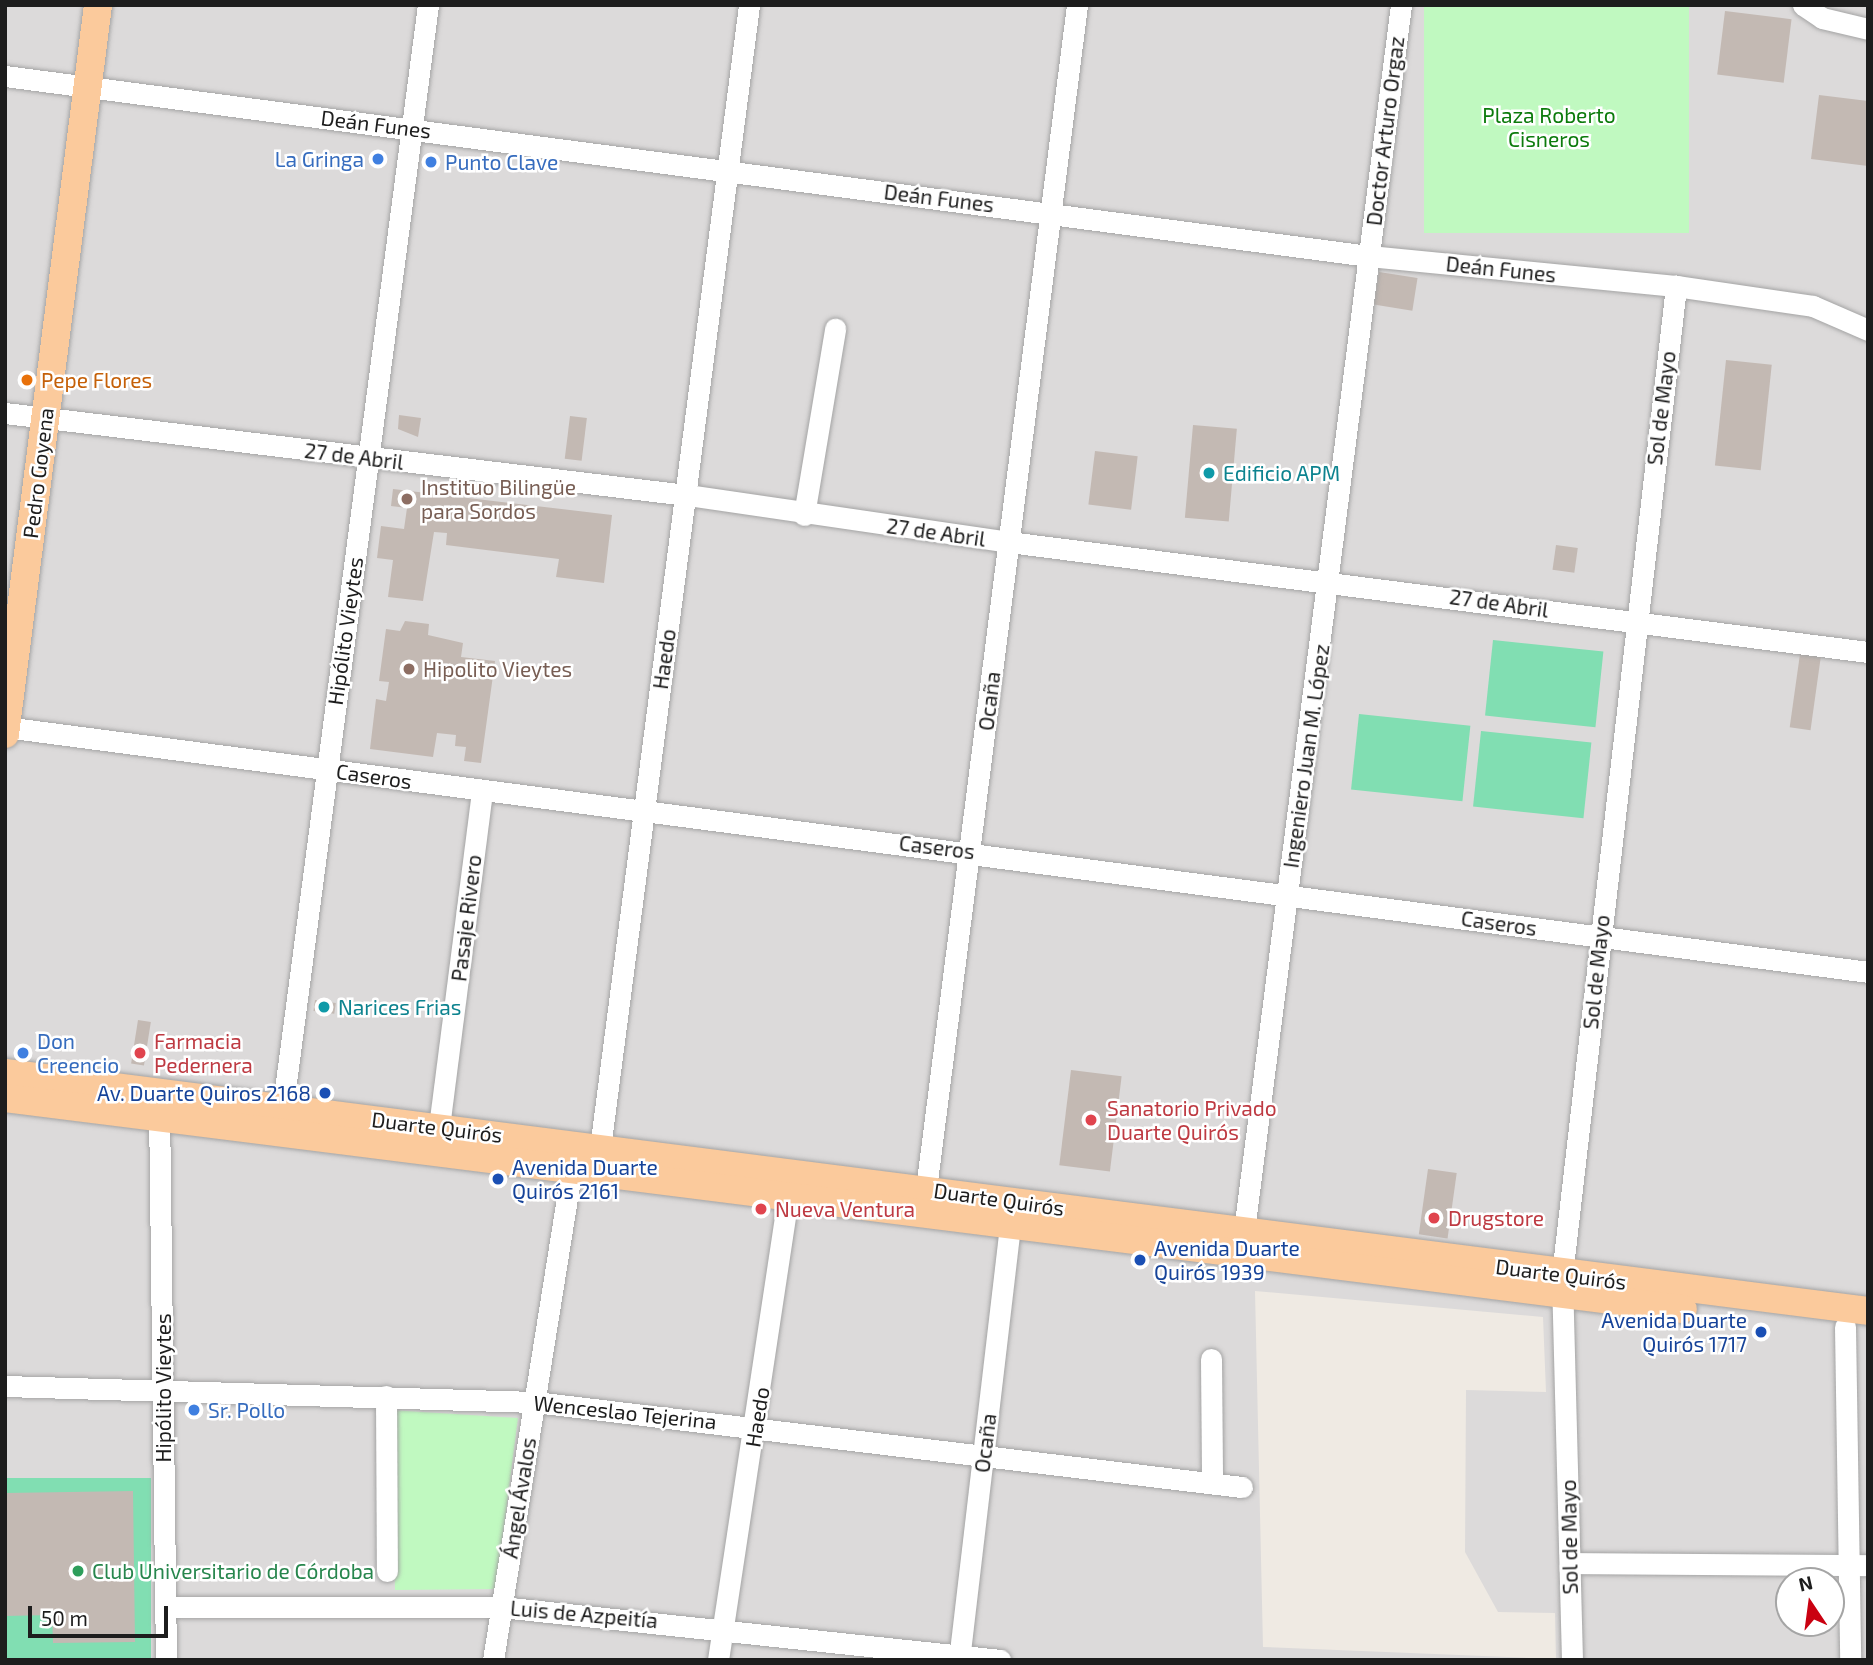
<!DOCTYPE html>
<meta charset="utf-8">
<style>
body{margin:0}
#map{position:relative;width:1873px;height:1665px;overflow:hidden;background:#efeae3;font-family:"Exo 2",sans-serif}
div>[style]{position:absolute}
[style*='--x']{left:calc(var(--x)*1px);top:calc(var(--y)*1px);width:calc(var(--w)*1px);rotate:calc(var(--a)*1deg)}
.residential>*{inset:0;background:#dcdada}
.park>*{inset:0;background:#c0f9c0;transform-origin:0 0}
.pitch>*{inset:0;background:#81deb2;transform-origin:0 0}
.building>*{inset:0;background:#c3b9b3;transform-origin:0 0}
.roads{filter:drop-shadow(0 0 2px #a4a4a4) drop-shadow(0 0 2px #a4a4a4)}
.minor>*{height:21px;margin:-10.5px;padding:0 10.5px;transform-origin:10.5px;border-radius:10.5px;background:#fff}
.major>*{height:28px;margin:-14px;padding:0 14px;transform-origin:14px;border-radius:14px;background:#fbca9c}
.dots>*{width:19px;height:19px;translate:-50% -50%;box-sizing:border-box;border:4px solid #fff;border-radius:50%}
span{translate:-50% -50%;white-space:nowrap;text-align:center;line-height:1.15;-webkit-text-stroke:5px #fff;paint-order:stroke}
.park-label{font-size:21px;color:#0c7b0c}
.street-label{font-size:21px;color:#1d1d1d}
.shop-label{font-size:21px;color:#366cbe}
.right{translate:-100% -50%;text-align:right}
.left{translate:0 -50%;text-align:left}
.food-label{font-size:21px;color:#c56008}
.culture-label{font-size:21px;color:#0d838f}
.education-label{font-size:21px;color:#785e54}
.health-label{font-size:21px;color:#be3a42}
.transit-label{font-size:21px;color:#164399}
.leisure-label{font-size:21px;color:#27864d}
.frame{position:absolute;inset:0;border:7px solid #1d1d1d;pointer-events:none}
.north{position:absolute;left:1775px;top:1567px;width:70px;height:70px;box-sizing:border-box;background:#fff;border:2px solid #a5a5a5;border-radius:50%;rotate:347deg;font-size:19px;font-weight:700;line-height:28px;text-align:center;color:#1d1d1d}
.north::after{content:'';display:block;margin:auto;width:24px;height:32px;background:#ca0111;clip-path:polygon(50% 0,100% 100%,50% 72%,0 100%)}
.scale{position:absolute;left:28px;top:1606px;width:140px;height:32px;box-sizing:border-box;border:4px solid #1d1d1d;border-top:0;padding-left:9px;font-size:21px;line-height:24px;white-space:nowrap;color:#1d1d1d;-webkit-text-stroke:5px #fff;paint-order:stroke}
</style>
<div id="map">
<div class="residential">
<i style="clip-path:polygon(evenodd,5px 5px,1868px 5px,1868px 1660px,5px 1660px,5px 5px,1255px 1291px,1543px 1317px,1546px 1392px,1466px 1390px,1465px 1552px,1498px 1612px,1555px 1613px,1556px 1659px,1263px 1647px,1255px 1291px,5px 5px,1789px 1581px,1831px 1581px,1831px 1623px,1789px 1623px,1789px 1581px)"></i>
</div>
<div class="park">
<i style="left:1424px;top:5px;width:265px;height:228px"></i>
<i style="clip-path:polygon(391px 1410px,518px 1418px,496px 1589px,395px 1590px)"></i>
</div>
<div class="pitch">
<i style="left:1493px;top:640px;width:111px;height:76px;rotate:6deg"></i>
<i style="left:1359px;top:714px;width:112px;height:76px;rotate:6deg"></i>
<i style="left:1481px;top:731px;width:111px;height:76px;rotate:6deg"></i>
<i style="left:151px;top:1478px;width:182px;height:146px;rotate:90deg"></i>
</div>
<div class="building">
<i style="left:1725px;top:11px;width:67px;height:64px;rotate:7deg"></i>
<i style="clip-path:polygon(1819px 95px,1868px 101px,1868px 166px,1811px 159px)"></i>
<i style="left:1379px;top:272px;width:39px;height:33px;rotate:9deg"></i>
<i style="left:1726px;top:360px;width:46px;height:106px;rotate:6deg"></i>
<i style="clip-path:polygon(399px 415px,421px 418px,418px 437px,398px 429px)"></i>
<i style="left:570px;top:416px;width:17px;height:43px;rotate:7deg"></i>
<i style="left:1193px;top:425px;width:44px;height:93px;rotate:5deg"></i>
<i style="left:1095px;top:451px;width:43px;height:54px;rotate:7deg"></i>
<i style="clip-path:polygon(393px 489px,612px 515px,604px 583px,556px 577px,559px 559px,446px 545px,447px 533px,434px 532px,423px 601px,388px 597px,393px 560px,377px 558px,381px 526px,404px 529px,407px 508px,391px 506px)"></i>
<i style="left:1556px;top:545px;width:22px;height:25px;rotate:8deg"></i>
<i style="clip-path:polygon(405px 621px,429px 624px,428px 635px,463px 643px,461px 657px,495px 661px,481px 763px,464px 761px,466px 747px,455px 746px,456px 735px,437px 733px,433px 757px,370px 749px,376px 699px,386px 701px,389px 682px,379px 681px,386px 629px,400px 631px)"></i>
<i style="left:1800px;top:654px;width:21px;height:74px;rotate:8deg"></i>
<i style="left:315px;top:1000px;width:21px;height:11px;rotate:8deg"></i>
<i style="left:138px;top:1020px;width:13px;height:44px;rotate:9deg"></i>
<i style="left:1071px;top:1070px;width:51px;height:96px;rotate:7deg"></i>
<i style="left:1428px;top:1169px;width:29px;height:66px;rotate:8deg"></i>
<i style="clip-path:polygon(133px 1491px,135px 1642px,53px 1643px,52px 1615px,5px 1616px,5px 1493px)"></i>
</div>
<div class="roads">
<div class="minor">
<i style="--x:1803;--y:5;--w:23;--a:34"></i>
<i style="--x:1822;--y:18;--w:47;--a:13.4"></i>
<i style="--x:5;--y:76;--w:1376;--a:7.52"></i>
<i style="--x:1369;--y:256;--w:308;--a:5.6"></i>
<i style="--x:1676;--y:286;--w:138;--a:8.3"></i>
<i style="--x:1813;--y:306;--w:60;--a:23.6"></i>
<i style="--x:5;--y:413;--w:687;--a:6.86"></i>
<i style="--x:687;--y:495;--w:325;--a:8.3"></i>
<i style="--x:1009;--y:542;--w:866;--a:7.3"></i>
<i style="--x:804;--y:515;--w:189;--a:-80.5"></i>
<i style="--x:5;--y:727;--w:1879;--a:7.49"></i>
<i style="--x:159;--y:1105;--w:555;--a:89.28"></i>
<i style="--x:281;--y:1120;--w:1125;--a:-82.49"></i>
<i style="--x:439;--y:1127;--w:338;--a:-82.7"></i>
<i style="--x:600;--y:1148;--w:1153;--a:-82.57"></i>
<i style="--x:926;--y:1189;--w:1194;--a:-82.73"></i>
<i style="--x:1242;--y:1246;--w:1251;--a:-82.7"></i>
<i style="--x:1845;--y:1327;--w:333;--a:89.1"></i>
<i style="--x:1211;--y:1359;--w:123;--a:89.5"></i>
<i style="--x:5;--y:1386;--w:530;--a:1.73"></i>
<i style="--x:535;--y:1402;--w:712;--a:6.86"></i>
<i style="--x:386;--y:1396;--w:175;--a:89.7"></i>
<i style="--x:1570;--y:1563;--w:298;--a:0.4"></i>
<i style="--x:165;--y:1607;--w:336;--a:0"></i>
<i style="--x:501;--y:1607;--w:502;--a:6.06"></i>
<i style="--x:493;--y:1660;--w:497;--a:-80.9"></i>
<i style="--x:718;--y:1660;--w:483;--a:-81.4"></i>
<i style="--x:959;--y:1660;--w:437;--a:-83.3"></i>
<i style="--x:1572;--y:1660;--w:385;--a:-91.5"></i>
<i style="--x:1562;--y:1275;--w:996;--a:-83.42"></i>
</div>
<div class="major">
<i style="--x:5;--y:734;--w:735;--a:-82.73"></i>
<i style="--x:5;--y:1073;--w:1878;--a:7.28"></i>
<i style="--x:5;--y:1098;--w:1691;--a:7.17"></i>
</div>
</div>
<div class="dots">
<i style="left:378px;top:159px;background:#3f7fe0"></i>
<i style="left:431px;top:162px;background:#3f7fe0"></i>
<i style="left:27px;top:380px;background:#e8710a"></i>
<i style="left:1209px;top:473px;background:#0f9aa8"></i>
<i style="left:407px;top:499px;background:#8d6e63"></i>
<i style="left:409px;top:669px;background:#8d6e63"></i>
<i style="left:324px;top:1007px;background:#0f9aa8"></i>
<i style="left:23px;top:1053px;background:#3f7fe0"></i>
<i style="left:140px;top:1053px;background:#e0444e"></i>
<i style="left:325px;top:1093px;background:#1a4fb4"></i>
<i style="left:1091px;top:1120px;background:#e0444e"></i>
<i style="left:498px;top:1179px;background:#1a4fb4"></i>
<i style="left:761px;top:1209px;background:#e0444e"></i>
<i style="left:1434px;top:1218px;background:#e0444e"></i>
<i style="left:1140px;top:1260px;background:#1a4fb4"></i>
<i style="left:1761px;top:1332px;background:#1a4fb4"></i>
<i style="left:194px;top:1410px;background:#3f7fe0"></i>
<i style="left:78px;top:1571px;background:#2e9e5b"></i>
</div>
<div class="park-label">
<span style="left:1549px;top:127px">Plaza Roberto<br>Cisneros</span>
</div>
<div class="street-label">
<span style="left:376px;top:124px;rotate:7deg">Deán Funes</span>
<span style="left:1385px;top:131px;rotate:-83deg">Doctor Arturo Orgaz</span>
<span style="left:939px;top:198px;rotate:7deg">Deán Funes</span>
<span style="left:1501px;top:269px;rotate:6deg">Deán Funes</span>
<span style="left:1661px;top:408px;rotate:-83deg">Sol de Mayo</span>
<span style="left:354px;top:456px;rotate:7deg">27 de Abril</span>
<span style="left:38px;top:473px;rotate:-83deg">Pedro Goyena</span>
<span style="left:936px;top:532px;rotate:8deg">27 de Abril</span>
<span style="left:1499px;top:603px;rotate:8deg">27 de Abril</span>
<span style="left:345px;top:631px;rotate:-82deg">Hipólito Vieytes</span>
<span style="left:664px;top:659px;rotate:-82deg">Haedo</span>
<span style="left:989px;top:701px;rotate:-83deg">Ocaña</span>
<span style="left:1306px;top:756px;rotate:-82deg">Ingeniero Juan M. López</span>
<span style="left:374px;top:776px;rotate:8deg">Caseros</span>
<span style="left:937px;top:847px;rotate:7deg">Caseros</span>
<span style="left:466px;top:918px;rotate:-83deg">Pasaje Rivero</span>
<span style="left:1499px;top:923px;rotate:8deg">Caseros</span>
<span style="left:1596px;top:972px;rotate:-84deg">Sol de Mayo</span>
<span style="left:437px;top:1127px;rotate:7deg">Duarte Quirós</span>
<span style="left:999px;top:1199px;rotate:8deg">Duarte Quirós</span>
<span style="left:1561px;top:1274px;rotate:7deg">Duarte Quirós</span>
<span style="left:163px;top:1388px;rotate:-90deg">Hipólito Vieytes</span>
<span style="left:625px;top:1412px;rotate:6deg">Wenceslao Tejerina</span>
<span style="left:757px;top:1417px;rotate:-81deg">Haedo</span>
<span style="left:985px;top:1443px;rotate:-83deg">Ocaña</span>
<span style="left:519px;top:1498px;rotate:-81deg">Ángel Ávalos</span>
<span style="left:1569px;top:1537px;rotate:-91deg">Sol de Mayo</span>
<span style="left:584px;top:1614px;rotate:5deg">Luis de Azpeitía</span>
</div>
<div class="shop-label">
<span class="right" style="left:364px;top:159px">La Gringa</span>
<span class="left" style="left:445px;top:162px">Punto Clave</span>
<span class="left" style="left:37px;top:1053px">Don<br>Creencio</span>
<span class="left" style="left:208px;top:1410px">Sr. Pollo</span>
</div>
<div class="food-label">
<span class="left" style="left:41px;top:380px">Pepe Flores</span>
</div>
<div class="culture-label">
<span class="left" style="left:1223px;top:473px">Edificio APM</span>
<span class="left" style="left:338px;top:1007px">Narices Frias</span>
</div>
<div class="education-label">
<span class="left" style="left:421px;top:499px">Instituo Bilingüe<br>para Sordos</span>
<span class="left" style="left:423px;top:669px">Hipolito Vieytes</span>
</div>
<div class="health-label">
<span class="left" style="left:154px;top:1053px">Farmacia<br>Pedernera</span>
<span class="left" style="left:1107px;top:1120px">Sanatorio Privado<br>Duarte Quirós</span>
<span class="left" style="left:775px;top:1209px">Nueva Ventura</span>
<span class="left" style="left:1448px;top:1218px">Drugstore</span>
</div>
<div class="transit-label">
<span class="right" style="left:311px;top:1093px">Av. Duarte Quiros 2168</span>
<span class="left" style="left:512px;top:1179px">Avenida Duarte<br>Quirós 2161</span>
<span class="left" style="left:1154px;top:1260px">Avenida Duarte<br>Quirós 1939</span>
<span class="right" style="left:1747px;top:1332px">Avenida Duarte<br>Quirós 1717</span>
</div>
<div class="leisure-label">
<span class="left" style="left:92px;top:1571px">Club Universitario de Córdoba</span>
</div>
<div class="frame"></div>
<div class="north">N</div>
<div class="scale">50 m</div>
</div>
